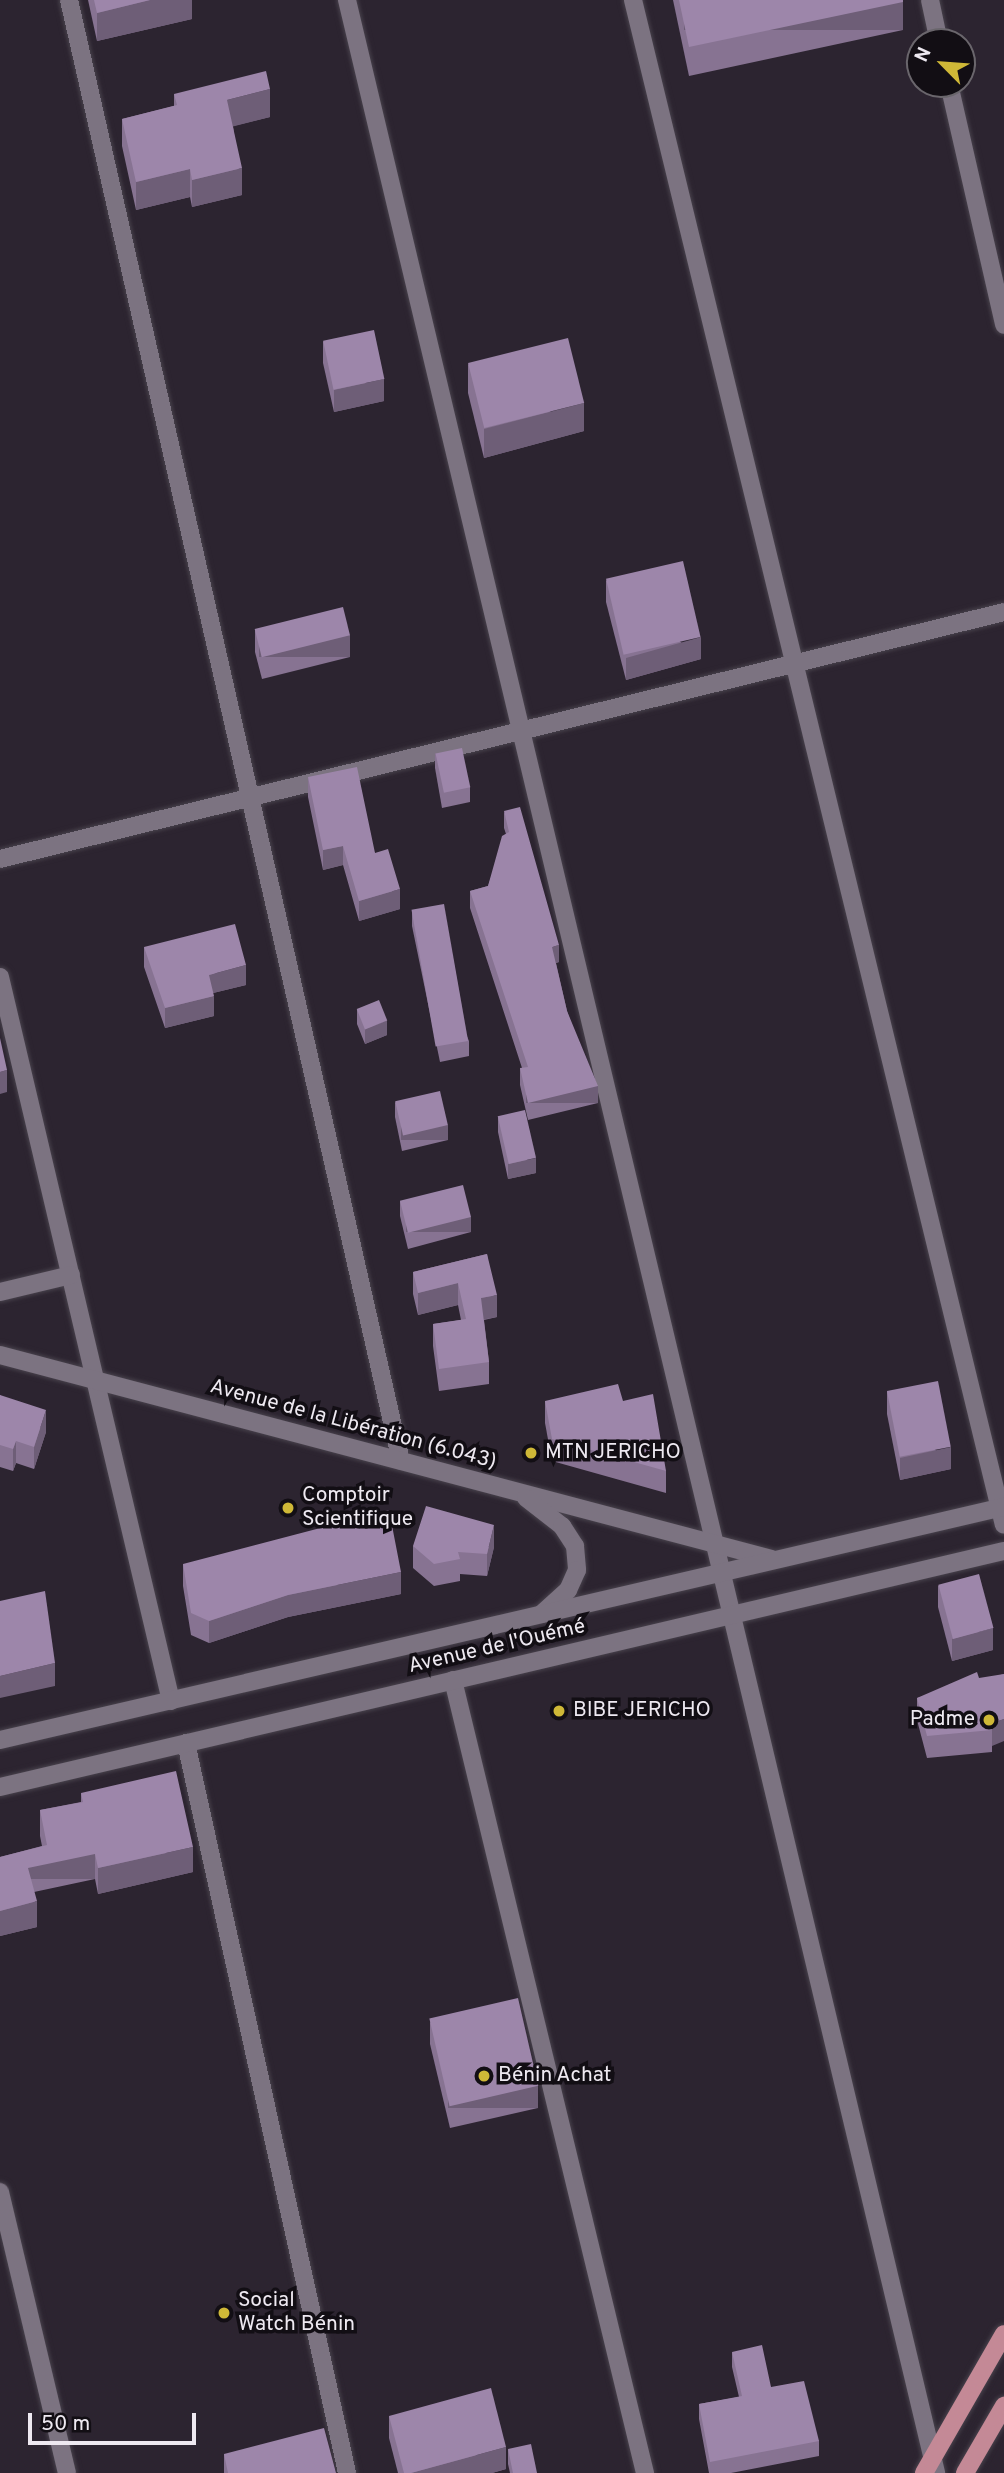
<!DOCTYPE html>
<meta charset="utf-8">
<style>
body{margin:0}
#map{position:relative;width:1004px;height:2473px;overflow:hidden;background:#2c2430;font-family:Overpass,sans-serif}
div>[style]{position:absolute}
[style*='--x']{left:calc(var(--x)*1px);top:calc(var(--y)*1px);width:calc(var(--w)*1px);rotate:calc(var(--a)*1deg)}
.roads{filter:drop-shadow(0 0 2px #48424c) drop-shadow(0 0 2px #48424c)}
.street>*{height:18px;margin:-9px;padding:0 9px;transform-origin:9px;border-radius:9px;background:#7c7381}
.secondary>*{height:18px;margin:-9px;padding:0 9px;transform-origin:9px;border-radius:9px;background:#7c7381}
.primary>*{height:18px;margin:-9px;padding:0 9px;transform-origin:9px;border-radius:9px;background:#c48996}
.wall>*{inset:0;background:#877392}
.shaded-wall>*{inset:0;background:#6e5e77;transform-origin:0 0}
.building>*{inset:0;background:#9d86aa;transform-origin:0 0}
.dots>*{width:19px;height:19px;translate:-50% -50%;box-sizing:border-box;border:4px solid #120e14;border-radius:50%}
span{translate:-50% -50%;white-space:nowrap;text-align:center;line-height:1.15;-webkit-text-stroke:7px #120e14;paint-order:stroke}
.street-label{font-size:21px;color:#eee9f1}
.poi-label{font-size:21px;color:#eee9f1}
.left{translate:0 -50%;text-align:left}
.right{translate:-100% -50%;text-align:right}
.north{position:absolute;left:906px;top:28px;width:70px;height:70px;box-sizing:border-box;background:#120e14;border:2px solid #6a666c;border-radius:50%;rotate:295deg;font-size:19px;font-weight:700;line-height:28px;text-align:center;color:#eee9f1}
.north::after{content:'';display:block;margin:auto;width:24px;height:32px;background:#cfb837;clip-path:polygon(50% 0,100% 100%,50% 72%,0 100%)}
.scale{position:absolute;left:28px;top:2413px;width:168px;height:32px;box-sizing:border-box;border:4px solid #eee9f1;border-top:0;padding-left:9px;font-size:21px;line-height:24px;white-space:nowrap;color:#eee9f1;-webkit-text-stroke:5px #120e14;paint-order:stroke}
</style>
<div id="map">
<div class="roads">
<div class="street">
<i style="--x:69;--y:0;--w:1498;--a:77.2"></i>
<i style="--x:347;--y:0;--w:2542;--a:76.6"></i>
<i style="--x:633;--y:0;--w:1569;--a:76.33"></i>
<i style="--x:930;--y:0;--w:43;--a:77.9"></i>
<i style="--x:949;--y:84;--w:247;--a:77.1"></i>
<i style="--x:0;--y:859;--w:1034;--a:-13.82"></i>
<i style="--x:0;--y:977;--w:744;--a:76.71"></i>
<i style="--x:0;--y:1292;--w:73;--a:-13.5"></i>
<i style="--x:453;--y:1680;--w:816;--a:76.39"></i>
<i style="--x:186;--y:1743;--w:748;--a:77.56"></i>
<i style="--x:0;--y:2192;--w:289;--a:76.6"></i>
</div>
<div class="secondary">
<i style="--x:0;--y:1355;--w:798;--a:14.8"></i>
<i style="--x:526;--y:1498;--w:46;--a:37.9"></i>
<i style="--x:562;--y:1526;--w:24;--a:57"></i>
<i style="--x:575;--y:1546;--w:24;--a:85"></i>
<i style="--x:577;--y:1570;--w:22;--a:114"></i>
<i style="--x:568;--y:1590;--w:36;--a:138"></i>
<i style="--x:0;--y:1740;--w:1031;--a:-13.07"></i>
<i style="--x:0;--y:1787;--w:1031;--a:-13.23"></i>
</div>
<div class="primary">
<i style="--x:924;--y:2473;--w:160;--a:-60.1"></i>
<i style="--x:965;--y:2473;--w:78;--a:-59.8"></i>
</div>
</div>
<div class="wall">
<i style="clip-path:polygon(88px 0,192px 0,192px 19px,97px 41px)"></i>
<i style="clip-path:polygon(673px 0,903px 0,903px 30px,689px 76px)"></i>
<i style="clip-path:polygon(174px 94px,270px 117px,233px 126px,242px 195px,192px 207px,190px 197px,136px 210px,122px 146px,122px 119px,174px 106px)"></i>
<i style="clip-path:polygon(323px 341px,384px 401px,334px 412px,323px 363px)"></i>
<i style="clip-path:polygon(468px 364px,584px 431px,484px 458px,468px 393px)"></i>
<i style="clip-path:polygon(606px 580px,701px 659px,626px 680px,606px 602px)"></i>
<i style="clip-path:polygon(255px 630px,350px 657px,262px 679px,255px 652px)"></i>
<i style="clip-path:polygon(435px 753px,470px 787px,470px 802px,442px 808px,435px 768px)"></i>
<i style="clip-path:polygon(308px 777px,375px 853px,400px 909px,359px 921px,343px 865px,323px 870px,308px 797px)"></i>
<i style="clip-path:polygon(504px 811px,559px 962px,556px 963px,567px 1011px,598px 1103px,528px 1120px,520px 1085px,520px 1068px,522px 1068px,470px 908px,470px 891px,488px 886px,506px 834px,504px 828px)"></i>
<i style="clip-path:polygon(412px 911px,469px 1041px,469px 1056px,440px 1062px,412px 926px)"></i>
<i style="clip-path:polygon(144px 947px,246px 985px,213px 993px,214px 1016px,165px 1028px,144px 967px)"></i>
<i style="clip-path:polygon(357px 1009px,387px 1035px,365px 1044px,357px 1024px)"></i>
<i style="clip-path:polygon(395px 1102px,448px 1140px,402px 1151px,395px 1117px)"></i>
<i style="clip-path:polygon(498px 1117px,536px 1173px,508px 1179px,498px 1132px)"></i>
<i style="clip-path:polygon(400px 1201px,471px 1232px,408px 1249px,400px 1216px)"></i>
<i style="clip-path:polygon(487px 1254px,497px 1317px,484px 1320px,489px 1362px,489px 1384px,439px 1391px,433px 1346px,433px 1324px,461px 1320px,458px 1305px,418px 1315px,413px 1294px,413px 1272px)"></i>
<i style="clip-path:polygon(887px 1391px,951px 1469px,900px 1480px,887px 1414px)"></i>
<i style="clip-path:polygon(0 1395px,46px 1432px,34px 1469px,16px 1463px,13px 1471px,0 1467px)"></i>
<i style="clip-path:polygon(545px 1401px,623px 1401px,666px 1471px,666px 1493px,552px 1461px,545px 1423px)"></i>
<i style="clip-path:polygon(413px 1546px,494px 1547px,487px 1576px,460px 1574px,460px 1581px,434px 1586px,413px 1568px)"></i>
<i style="clip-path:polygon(183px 1564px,401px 1594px,288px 1617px,209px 1643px,191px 1635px,183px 1586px)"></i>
<i style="clip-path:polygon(938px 1585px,993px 1650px,952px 1661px,938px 1607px)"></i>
<i style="clip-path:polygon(1004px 1674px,992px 1746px,992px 1752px,927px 1758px,917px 1720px,917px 1698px)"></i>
<i style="clip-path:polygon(81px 1793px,193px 1872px,98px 1894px,95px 1879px,34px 1892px,37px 1927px,0 1936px,0 1857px,42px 1846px,40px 1836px,40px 1810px,81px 1802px)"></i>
<i style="clip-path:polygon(430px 2022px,538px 2108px,450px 2128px,430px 2044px)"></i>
<i style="clip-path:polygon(732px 2352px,771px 2387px,819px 2441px,819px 2456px,731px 2473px,709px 2473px,699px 2419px,699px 2404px,739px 2397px,732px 2367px)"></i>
<i style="clip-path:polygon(389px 2416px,506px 2469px,492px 2473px,398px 2473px,389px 2438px)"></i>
<i style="clip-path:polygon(508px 2449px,537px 2473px,510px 2473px,508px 2464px)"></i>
<i style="clip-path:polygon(224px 2454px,336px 2473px,224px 2473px)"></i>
</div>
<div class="shaded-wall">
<i style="clip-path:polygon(150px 0,192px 0,192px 19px,97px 41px,97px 13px)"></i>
<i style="left:903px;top:2px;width:28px;height:219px;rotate:90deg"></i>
<i style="clip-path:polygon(270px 89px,270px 117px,227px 128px,227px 100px)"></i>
<i style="clip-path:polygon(242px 168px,242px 195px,192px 207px,192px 180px)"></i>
<i style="clip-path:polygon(190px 169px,190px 197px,136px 210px,136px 182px)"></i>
<i style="clip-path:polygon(384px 379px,384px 401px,334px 412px,334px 390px)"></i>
<i style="clip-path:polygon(584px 403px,584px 431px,484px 458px,484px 429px)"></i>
<i style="left:350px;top:635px;width:22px;height:91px;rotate:90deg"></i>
<i style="clip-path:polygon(701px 637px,701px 659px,626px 680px,626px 658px)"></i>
<i style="clip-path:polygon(343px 846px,343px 865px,323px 870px,323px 850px)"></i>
<i style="clip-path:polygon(400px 889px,400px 909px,359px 921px,359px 901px)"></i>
<i style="clip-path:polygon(559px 945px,559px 962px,552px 964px,552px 947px)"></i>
<i style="clip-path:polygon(246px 965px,246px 985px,209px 994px,209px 975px)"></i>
<i style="clip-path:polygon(214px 996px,214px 1016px,165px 1028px,165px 1008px)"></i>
<i style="clip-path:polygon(387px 1020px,387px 1035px,365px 1044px,365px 1029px)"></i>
<i style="clip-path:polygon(7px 1070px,7px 1092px,0 1094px,0 1072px)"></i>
<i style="left:598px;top:1086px;width:17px;height:72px;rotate:90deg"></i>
<i style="left:448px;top:1125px;width:15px;height:47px;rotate:90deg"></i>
<i style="clip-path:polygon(536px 1158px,536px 1173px,508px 1179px,508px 1164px)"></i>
<i style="left:471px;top:1217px;width:15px;height:65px;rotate:90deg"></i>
<i style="clip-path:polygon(458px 1283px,458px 1305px,418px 1315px,418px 1293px)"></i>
<i style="clip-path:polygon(497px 1295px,497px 1317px,481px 1320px,481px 1298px)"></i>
<i style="clip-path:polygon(46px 1410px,46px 1432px,34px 1469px,34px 1447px)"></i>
<i style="clip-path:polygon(16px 1441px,16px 1463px,13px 1471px,13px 1449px)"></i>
<i style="clip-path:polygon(951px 1447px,951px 1469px,900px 1480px,900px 1458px)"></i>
<i style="clip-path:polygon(494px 1525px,494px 1547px,487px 1576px,487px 1554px)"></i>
<i style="clip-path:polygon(401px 1572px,401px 1594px,288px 1617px,209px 1643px,209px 1621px,288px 1595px)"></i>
<i style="clip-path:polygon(993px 1628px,993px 1650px,952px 1661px,952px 1639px)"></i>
<i style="clip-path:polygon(55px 1663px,55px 1686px,0 1698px,0 1676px)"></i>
<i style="clip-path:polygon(1004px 1719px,1004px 1741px,992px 1746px,992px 1730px,990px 1724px)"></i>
<i style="clip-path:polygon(193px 1847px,193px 1872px,98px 1894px,98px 1868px)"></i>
<i style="left:95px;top:1854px;width:25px;height:68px;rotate:90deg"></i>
<i style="clip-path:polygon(37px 1901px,37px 1927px,0 1936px,0 1911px)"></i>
<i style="left:538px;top:2086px;width:22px;height:90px;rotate:90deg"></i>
<i style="clip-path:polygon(506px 2447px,506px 2469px,492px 2473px,411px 2473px)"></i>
</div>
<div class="building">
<i style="clip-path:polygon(94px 0,150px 0,97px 13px)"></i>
<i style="clip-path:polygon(679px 0,903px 0,903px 2px,689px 47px)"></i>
<i style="clip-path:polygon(266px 71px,270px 89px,227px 100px,242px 168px,192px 180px,190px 169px,136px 182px,122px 119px,177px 105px,174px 94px)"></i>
<i style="left:374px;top:330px;width:50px;height:52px;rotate:78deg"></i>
<i style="left:568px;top:338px;width:67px;height:103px;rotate:76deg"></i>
<i style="left:683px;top:561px;width:78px;height:79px;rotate:77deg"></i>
<i style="left:343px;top:607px;width:29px;height:91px;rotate:76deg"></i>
<i style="left:462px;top:748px;width:40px;height:27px;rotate:78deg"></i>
<i style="clip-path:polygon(357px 767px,375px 853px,388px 849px,400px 889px,359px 901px,343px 846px,323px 850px,308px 777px)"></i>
<i style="clip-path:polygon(520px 807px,559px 945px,552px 947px,567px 1011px,598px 1086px,528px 1103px,520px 1068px,528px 1067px,470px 891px,488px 886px,502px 836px,509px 832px,504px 811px)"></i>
<i style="left:444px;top:904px;width:139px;height:33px;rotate:80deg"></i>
<i style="clip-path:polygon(235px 924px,246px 965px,209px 975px,214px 996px,165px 1008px,144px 947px)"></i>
<i style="left:379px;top:1000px;width:22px;height:24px;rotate:68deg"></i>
<i style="clip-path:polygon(0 1038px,7px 1070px,0 1072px)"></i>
<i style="left:440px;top:1091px;width:35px;height:46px;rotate:77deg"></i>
<i style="left:525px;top:1110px;width:49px;height:28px;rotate:77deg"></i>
<i style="left:463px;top:1185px;width:33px;height:65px;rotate:76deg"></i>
<i style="clip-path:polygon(487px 1254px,497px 1295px,481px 1298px,489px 1362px,439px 1369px,433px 1324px,466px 1319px,458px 1283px,418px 1293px,413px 1272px)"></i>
<i style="left:938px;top:1381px;width:67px;height:52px;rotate:79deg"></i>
<i style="clip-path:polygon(618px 1384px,623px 1401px,653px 1394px,666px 1471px,552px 1439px,545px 1401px)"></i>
<i style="clip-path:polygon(0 1395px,46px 1410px,34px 1447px,16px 1441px,13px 1449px,0 1445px)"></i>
<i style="clip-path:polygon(426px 1506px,494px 1525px,487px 1554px,458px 1552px,460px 1559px,434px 1564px,413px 1546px)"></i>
<i style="clip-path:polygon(389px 1510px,401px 1572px,288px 1595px,209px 1621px,191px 1613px,183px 1564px)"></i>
<i style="left:979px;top:1574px;width:56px;height:42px;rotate:75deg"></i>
<i style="clip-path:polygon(45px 1591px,55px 1663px,0 1676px,0 1601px)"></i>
<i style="clip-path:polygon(977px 1672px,979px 1678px,1004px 1674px,1004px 1719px,990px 1724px,992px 1730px,927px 1736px,917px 1698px)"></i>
<i style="clip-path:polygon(176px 1771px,193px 1847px,98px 1868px,95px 1854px,28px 1868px,37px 1901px,0 1911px,0 1857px,47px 1845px,40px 1810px,83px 1802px,81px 1793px)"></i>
<i style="left:518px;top:1998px;width:90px;height:91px;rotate:77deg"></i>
<i style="clip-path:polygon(762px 2345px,771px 2387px,804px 2381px,819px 2441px,710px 2462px,699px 2404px,742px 2396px,732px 2352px)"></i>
<i style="clip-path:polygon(491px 2388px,506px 2447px,411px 2473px,404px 2473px,389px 2416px)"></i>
<i style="clip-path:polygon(324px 2428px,336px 2473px,228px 2473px,224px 2454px)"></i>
<i style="clip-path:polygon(531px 2444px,537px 2473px,513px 2473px,508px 2449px)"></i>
</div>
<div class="dots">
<i style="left:531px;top:1453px;background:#cfb837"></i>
<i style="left:288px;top:1508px;background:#cfb837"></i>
<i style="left:559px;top:1711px;background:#cfb837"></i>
<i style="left:989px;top:1720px;background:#cfb837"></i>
<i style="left:484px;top:2076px;background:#cfb837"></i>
<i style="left:224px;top:2313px;background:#cfb837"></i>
</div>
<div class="street-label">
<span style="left:353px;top:1425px;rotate:15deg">Avenue de la Libération (6.043)</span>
<span style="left:497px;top:1647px;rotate:-13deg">Avenue de l'Ouémé</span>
</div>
<div class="poi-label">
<span class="left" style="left:545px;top:1453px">MTN JERICHO</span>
<span class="left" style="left:302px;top:1508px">Comptoir<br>Scientifique</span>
<span class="left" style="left:573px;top:1711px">BIBE JERICHO</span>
<span class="right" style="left:975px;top:1720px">Padme</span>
<span class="left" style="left:498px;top:2076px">Bénin Achat</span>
<span class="left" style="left:238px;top:2313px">Social<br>Watch Bénin</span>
</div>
<div class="north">N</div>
<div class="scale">50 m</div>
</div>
